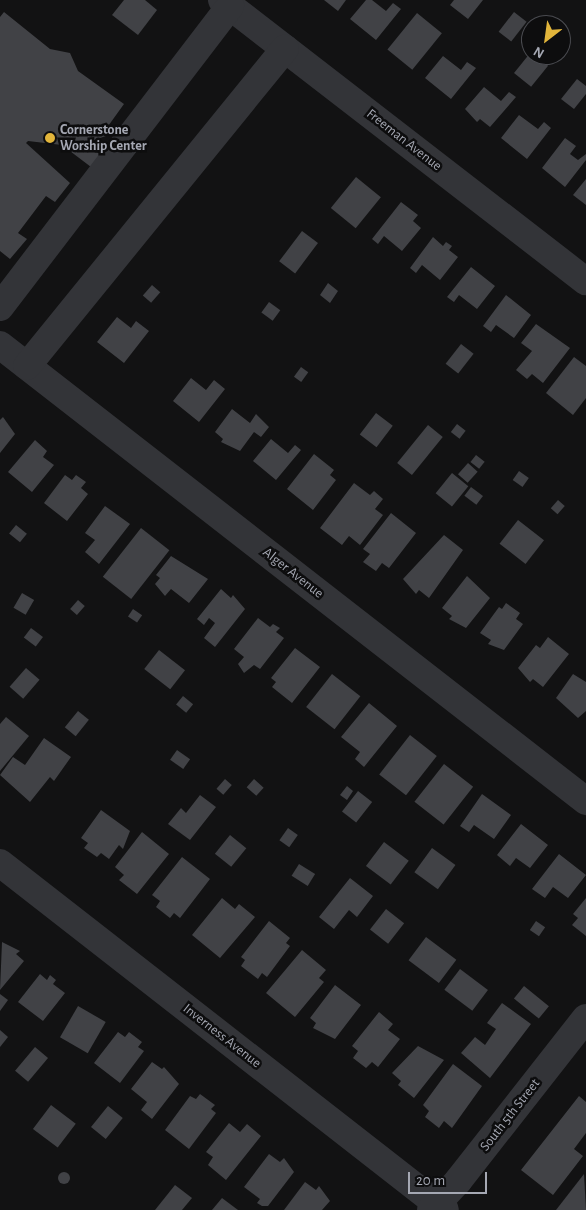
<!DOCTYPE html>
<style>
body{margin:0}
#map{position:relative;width:586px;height:1210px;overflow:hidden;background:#121213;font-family:"Alegreya Sans",sans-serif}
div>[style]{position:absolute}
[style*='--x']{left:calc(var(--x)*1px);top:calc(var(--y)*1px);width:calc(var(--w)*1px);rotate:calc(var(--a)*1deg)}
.building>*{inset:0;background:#414246;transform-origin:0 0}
.round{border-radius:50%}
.minor>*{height:28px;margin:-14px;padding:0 14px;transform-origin:14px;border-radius:14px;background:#333438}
.dots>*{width:14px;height:14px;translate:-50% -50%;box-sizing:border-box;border:2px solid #0d0d0e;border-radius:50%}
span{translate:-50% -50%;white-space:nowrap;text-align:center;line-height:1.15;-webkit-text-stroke:5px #0d0d0e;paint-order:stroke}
.poi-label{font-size:14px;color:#a5a8b3;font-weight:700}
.left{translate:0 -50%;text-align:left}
.street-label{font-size:14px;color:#a5a8b3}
.north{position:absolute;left:521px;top:15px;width:50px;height:50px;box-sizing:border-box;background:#0d0d0e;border:1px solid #4a4b50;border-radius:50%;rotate:210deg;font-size:14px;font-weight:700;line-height:20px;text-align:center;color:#a5a8b3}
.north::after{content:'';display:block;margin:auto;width:18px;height:22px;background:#e2b53b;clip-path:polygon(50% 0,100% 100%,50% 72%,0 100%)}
.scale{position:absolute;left:408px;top:1172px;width:79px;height:22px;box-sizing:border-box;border:2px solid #a5a8b3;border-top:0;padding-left:6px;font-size:15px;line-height:18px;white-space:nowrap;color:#a5a8b3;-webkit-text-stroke:4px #0d0d0e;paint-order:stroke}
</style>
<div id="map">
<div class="building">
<i style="clip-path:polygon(124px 0,145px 0,157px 10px,138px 35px,112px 15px)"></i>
<i style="clip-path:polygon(324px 0,346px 0,338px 11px)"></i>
<i style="clip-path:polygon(366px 0,372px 0,386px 11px,393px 3px,401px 9px,376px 40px,350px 19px)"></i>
<i style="clip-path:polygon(454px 0,483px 0,468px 19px,450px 5px)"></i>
<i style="clip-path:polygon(4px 12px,50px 49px,70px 53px,78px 71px,124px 104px,106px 129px,109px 135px,85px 143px,101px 155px,91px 167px,62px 145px,28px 141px,26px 143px,70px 183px,55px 202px,46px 196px,18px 233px,27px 239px,10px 259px,0 251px,0 17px)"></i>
<i style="left:514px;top:12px;width:16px;height:25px;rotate:38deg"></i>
<i style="left:417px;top:13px;width:32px;height:47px;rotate:39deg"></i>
<i style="left:531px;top:52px;width:22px;height:27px;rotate:39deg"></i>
<i style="clip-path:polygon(443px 56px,461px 70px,467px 62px,476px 68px,451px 99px,425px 78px)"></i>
<i style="clip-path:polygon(577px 79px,586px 86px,586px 94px,574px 109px,561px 99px)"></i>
<i style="clip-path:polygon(484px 87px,501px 101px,509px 92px,516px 97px,490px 127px,480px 119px,477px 122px,465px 109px)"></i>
<i style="clip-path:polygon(519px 115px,538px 129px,544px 122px,551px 128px,527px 159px,501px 138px)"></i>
<i style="clip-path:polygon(565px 138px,576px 146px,570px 154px,578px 160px,586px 154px,586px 160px,565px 187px,542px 168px)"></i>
<i style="left:356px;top:177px;width:32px;height:40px;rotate:39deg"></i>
<i style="clip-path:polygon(586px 179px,586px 205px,573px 195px)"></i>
<i style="clip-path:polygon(401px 202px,418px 215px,413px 221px,421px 228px,402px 251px,384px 236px,378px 244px,372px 239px)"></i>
<i style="left:302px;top:231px;width:20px;height:38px;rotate:37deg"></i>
<i style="clip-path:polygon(433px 237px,443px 246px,446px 242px,452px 246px,449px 250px,458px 257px,440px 280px,422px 265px,416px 273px,410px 268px)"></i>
<i style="clip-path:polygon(471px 267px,495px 286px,477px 309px,459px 295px,454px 302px,447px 297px)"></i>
<i style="clip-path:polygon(328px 283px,338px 291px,330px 303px,320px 295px)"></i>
<i style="left:152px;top:285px;width:11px;height:14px;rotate:41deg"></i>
<i style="clip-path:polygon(506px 295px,531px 315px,514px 338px,496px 325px,491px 332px,483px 326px)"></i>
<i style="left:269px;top:302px;width:14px;height:13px;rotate:36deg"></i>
<i style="clip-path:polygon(117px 317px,131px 328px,136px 321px,149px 331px,124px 363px,97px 342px)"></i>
<i style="clip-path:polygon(536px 324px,570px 348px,543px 383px,532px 374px,527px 379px,516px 370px,532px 351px,521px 343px)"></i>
<i style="left:461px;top:344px;width:16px;height:25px;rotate:38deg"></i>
<i style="clip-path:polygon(574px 357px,586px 366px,586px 398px,573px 415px,546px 393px)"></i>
<i style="left:301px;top:367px;width:9px;height:12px;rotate:36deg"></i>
<i style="clip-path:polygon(191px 378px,206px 390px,214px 380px,225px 389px,199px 422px,173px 401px)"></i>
<i style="clip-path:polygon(232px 409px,250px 423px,256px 414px,269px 427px,261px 437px,254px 432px,240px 451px,221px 442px,223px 439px,215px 432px)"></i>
<i style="left:376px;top:413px;width:21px;height:27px;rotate:37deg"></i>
<i style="clip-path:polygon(3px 417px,15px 434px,0 453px,0 420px)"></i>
<i style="left:457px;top:424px;width:11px;height:10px;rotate:38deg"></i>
<i style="left:428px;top:425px;width:19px;height:49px;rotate:39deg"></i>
<i style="clip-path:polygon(271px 439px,288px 453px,295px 445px,301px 450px,276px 480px,253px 461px)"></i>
<i style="clip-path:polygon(35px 440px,47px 451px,43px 457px,54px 465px,32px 492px,8px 472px)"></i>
<i style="clip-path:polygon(314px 454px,334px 470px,330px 475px,336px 480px,313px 510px,287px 489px)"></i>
<i style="left:476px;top:455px;width:11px;height:9px;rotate:38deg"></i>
<i style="left:468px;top:463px;width:13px;height:15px;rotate:42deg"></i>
<i style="left:519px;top:471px;width:12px;height:11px;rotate:35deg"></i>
<i style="left:452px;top:473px;width:21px;height:26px;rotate:39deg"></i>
<i style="clip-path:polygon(65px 475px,72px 480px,76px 475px,86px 482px,81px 488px,88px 494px,67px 521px,44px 503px)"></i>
<i style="clip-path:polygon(354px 483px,370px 495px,374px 491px,383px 499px,375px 509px,383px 515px,360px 545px,349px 536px,342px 545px,320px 528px)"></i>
<i style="left:471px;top:487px;width:15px;height:11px;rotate:37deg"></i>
<i style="left:558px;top:500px;width:9px;height:11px;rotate:41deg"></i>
<i style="clip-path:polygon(105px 506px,130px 524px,99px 564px,85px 552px,95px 540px,85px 533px)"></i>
<i style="clip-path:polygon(391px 513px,416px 533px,389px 568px,382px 563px,376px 571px,363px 562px,370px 554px,363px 549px)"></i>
<i style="left:518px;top:520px;width:33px;height:30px;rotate:38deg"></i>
<i style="left:16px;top:525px;width:14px;height:11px;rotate:39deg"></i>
<i style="left:141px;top:528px;width:36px;height:62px;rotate:38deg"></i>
<i style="clip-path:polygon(444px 535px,463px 550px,429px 598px,419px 590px,416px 594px,403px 579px)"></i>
<i style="clip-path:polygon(171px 556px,208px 579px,189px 603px,171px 589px,165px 596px,155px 584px,160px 578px,156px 575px)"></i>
<i style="clip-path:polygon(467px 576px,490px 598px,466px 628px,449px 619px,452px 616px,442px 608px)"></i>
<i style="clip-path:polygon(221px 589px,231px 598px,233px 595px,245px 609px,215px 647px,204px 638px,215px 623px,209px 618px,204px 625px,197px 619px)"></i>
<i style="left:22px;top:593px;width:14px;height:17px;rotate:30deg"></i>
<i style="left:78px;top:600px;width:9px;height:12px;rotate:41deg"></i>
<i style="clip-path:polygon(506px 603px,520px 613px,516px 619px,523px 624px,504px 650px,488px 644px,491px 640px,480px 633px,499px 607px,502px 609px)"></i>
<i style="left:133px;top:609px;width:11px;height:9px;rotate:34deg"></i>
<i style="clip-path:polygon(258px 618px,270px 627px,273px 624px,280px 628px,276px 632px,284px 638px,260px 669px,254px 665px,244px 673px,238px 664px,244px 657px,234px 649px)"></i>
<i style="left:31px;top:628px;width:15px;height:12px;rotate:37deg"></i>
<i style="clip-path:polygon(548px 637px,569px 654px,543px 687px,533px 679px,530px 682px,518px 668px,536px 645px,540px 648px)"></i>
<i style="clip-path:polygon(295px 648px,320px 667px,292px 703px,272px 687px,276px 682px,271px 678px)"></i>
<i style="left:159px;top:650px;width:33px;height:24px;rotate:38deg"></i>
<i style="left:26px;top:668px;width:18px;height:25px;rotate:41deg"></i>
<i style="left:332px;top:674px;width:36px;height:42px;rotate:38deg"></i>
<i style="clip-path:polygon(573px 674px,586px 682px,586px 711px,578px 718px,556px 698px)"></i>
<i style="left:183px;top:696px;width:13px;height:11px;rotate:39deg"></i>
<i style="clip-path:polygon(369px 703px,397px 726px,364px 767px,355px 759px,360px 752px,341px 737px)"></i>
<i style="left:78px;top:711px;width:14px;height:21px;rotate:39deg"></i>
<i style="clip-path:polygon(6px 717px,29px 736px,0 771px,0 724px)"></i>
<i style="left:410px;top:735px;width:34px;height:50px;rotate:38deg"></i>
<i style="clip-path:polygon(44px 738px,71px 757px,54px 781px,50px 777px,30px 802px,0 775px,13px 757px,25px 765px)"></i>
<i style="left:177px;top:750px;width:16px;height:12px;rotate:35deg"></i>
<i style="left:444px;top:764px;width:37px;height:48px;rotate:38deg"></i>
<i style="left:225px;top:779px;width:9px;height:13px;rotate:41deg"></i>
<i style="left:254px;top:779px;width:13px;height:11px;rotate:42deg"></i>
<i style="clip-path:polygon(347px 786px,353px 791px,347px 800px,340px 795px)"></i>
<i style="left:358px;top:791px;width:18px;height:26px;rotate:38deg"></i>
<i style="clip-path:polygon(482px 794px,511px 815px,494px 839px,474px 825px,469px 832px,460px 826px)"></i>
<i style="clip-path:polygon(200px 795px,216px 807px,190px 840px,168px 824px,181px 808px,186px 813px)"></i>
<i style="clip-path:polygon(101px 810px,130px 831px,123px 849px,119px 845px,109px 859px,101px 853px,97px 857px,84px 848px,88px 843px,81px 838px)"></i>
<i style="clip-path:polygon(521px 824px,548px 845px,530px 868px,516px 858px,510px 866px,497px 855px)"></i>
<i style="left:288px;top:828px;width:12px;height:15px;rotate:35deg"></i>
<i style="clip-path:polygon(142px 832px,169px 854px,137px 894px,119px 880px,124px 875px,115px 867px)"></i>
<i style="left:230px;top:835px;width:21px;height:24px;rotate:39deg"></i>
<i style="left:384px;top:842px;width:31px;height:30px;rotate:37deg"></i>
<i style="left:432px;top:848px;width:29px;height:30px;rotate:36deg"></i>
<i style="clip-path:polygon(559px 854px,586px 875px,568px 898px,553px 887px,545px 898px,532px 889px)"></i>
<i style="clip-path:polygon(182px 857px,210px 879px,180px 918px,174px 913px,170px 918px,156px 907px,160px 901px,152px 895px)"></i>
<i style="left:299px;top:864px;width:19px;height:14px;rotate:32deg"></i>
<i style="clip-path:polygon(350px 878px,373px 896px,357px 917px,349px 910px,334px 929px,319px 917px)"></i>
<i style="clip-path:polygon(222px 898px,235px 909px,239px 904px,255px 917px,220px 958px,192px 935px)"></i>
<i style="clip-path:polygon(586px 898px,586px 936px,572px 925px,578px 918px,573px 914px)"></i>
<i style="left:386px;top:909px;width:23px;height:26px;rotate:38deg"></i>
<i style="clip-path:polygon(269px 921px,290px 938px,286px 943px,290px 946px,267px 977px,262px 973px,258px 979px,241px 966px,245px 960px,241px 957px)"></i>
<i style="left:536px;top:921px;width:11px;height:11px;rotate:34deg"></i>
<i style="left:426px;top:937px;width:38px;height:29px;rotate:37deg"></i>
<i style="clip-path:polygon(2px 942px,20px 951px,16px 954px,24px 961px,0 990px)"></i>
<i style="clip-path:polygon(302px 950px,326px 970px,319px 978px,324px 982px,295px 1017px,266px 993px)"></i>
<i style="left:460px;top:969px;width:35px;height:26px;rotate:37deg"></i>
<i style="clip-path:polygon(40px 974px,47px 980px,50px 975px,56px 980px,53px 984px,65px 993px,43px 1021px,18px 1002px)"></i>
<i style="clip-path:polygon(335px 985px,361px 1005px,335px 1039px,313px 1028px,316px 1023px,310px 1018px)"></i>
<i style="left:524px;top:986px;width:32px;height:16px;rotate:39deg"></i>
<i style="clip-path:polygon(0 994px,8px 1000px,0 1011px)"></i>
<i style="clip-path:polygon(502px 1003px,531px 1024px,490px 1078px,461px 1053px,475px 1037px,485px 1045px,496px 1029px,487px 1023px)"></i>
<i style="left:78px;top:1006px;width:32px;height:36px;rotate:30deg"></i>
<i style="clip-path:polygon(379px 1012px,393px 1024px,388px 1030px,400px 1039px,378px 1067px,372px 1062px,366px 1068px,353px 1058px,358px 1051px,352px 1046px)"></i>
<i style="clip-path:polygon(0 1030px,8px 1037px,0 1047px)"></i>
<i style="clip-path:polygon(118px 1032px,125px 1037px,129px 1032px,142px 1042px,138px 1047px,144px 1051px,120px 1083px,94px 1063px)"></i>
<i style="clip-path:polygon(418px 1046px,444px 1060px,414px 1098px,398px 1085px,401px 1081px,392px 1073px)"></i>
<i style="left:35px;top:1047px;width:17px;height:31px;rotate:40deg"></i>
<i style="clip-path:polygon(152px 1062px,162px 1069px,164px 1067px,179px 1084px,152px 1119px,141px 1110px,147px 1102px,131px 1089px)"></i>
<i style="clip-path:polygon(453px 1064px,482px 1086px,452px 1128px,444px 1121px,439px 1128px,425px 1117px,429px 1111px,423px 1105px)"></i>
<i style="clip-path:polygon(200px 1094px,215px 1105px,211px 1109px,216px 1113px,189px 1149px,165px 1130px,190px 1096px,196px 1099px)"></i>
<i style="clip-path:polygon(579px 1096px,586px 1102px,586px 1133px,574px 1149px,583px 1156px,553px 1195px,521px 1170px)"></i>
<i style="left:51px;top:1105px;width:31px;height:30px;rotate:37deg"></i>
<i style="left:108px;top:1106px;width:19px;height:27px;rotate:39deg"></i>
<i style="clip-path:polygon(229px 1123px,240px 1132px,247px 1124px,261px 1136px,226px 1180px,208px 1165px,213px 1157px,206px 1152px)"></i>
<i style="clip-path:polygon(269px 1154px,280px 1162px,284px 1158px,294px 1172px,268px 1206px,262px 1206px,257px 1203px,260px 1199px,244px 1187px)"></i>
<i class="round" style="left:58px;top:1172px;width:12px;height:12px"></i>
<i style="clip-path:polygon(584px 1174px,586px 1210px,556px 1210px)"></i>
<i style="clip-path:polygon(305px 1182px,316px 1190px,319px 1186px,330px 1201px,322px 1210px,284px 1210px)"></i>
<i style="clip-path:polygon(175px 1185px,192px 1198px,182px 1210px,155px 1210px)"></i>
<i style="clip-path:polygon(222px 1198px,238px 1210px,212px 1210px)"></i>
</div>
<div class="minor">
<i style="--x:222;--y:0;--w:460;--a:37.7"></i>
<i style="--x:0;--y:307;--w:379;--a:-52.6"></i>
<i style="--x:0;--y:345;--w:743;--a:37.89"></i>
<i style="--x:27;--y:366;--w:409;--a:-50.9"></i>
<i style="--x:0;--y:863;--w:564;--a:37.95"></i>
<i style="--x:431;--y:1210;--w:40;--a:-47"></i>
<i style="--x:458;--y:1181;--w:207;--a:-51.9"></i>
</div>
<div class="dots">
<i style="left:50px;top:138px;background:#e2b53b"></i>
</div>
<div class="poi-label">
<span class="left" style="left:60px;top:138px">Cornerstone<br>Worship Center</span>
</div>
<div class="street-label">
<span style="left:404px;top:140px;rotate:38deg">Freeman Avenue</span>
<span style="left:293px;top:573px;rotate:38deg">Alger Avenue</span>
<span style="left:222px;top:1036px;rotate:38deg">Inverness Avenue</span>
<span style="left:510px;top:1115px;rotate:-52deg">South 5th Street</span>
</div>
<div class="north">N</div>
<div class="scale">20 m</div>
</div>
